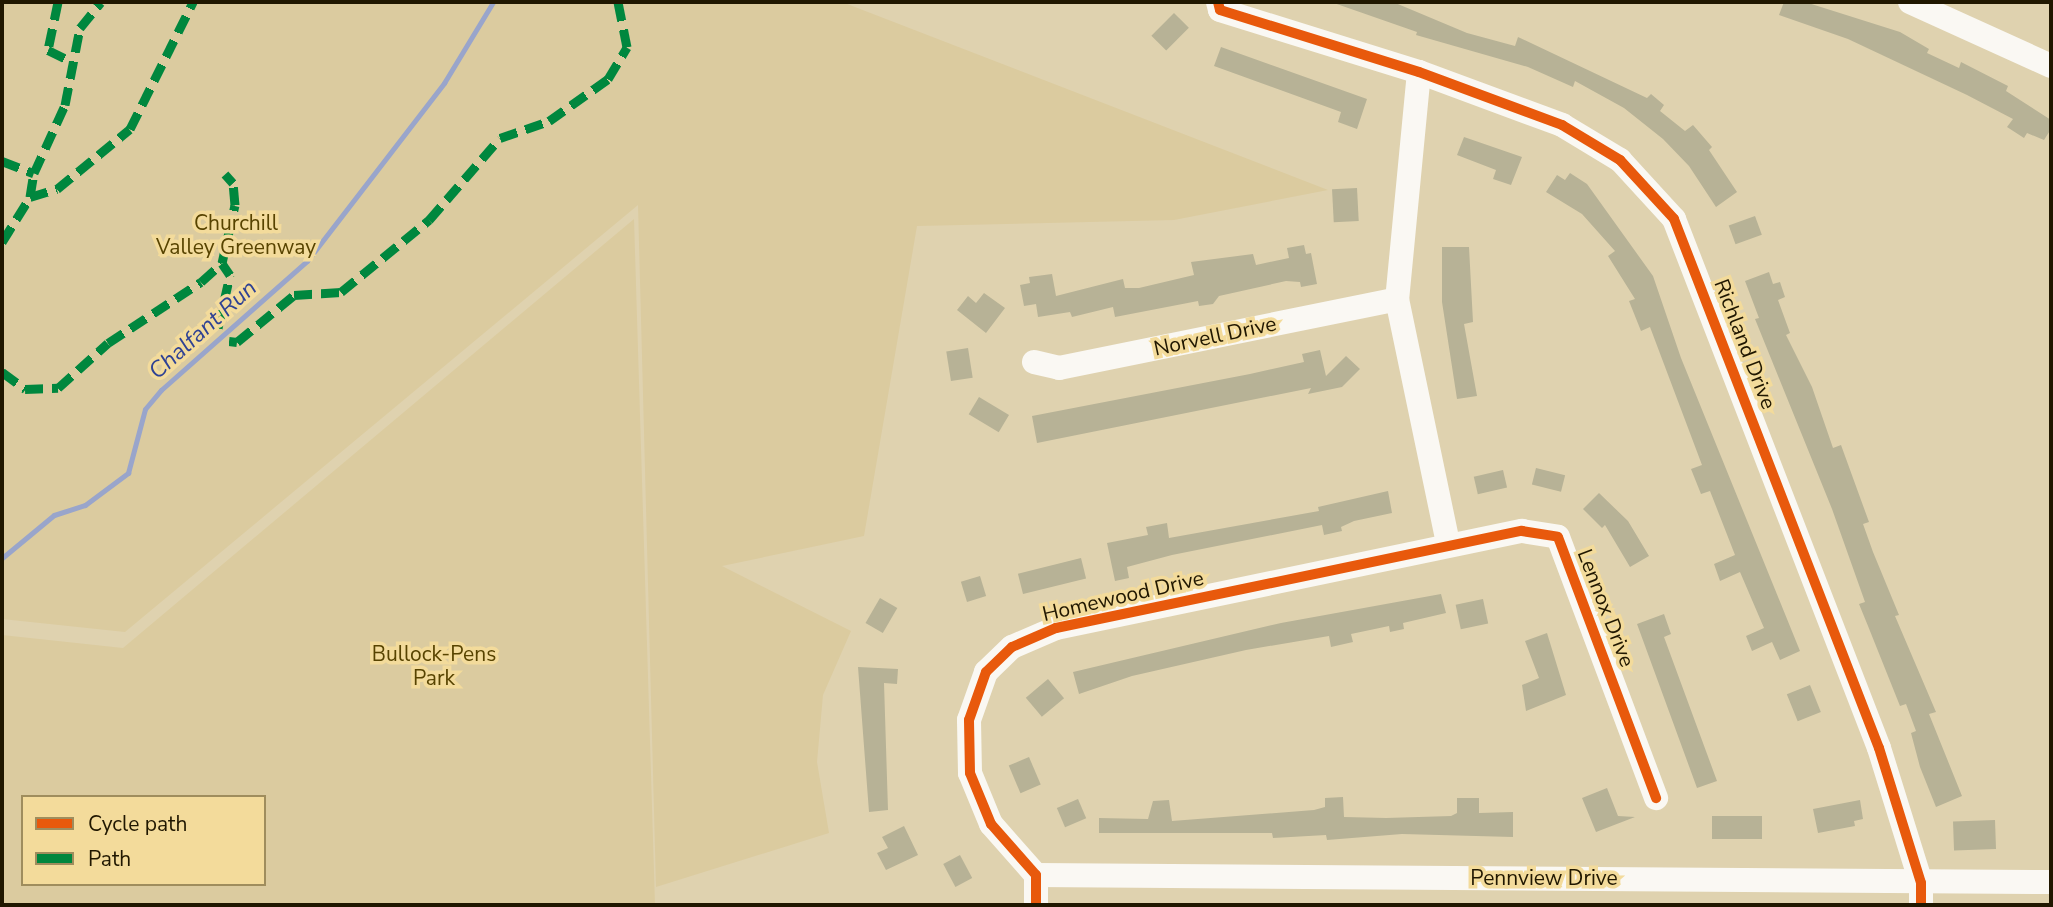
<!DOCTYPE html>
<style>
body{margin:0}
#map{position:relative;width:2053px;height:907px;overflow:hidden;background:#dfd2af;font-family:"Nunito Sans",sans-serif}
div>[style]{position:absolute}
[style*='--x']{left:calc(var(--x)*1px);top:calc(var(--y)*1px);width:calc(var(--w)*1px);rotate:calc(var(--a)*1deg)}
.green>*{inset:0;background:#dbcb9f}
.stream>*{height:5px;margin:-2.5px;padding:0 2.5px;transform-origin:2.5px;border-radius:2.5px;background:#99a5cb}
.building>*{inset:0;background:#b7b296;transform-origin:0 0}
.minor>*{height:24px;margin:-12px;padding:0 12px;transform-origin:12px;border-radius:12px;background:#faf8f3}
.quiet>*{height:9px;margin-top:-4.5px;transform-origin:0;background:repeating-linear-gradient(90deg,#00873e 0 18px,transparent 0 27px)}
.cycleway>*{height:10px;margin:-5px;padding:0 5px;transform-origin:5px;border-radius:5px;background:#e8590c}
span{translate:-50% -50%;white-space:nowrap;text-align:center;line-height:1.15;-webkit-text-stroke:7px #f3db9b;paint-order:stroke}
.park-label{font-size:21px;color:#574300}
.street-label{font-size:21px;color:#201700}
.water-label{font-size:23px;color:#2f4294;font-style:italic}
.frame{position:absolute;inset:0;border:4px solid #201700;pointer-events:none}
.legend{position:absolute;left:21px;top:795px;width:245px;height:91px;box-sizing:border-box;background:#f3db9b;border:2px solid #9f8d5d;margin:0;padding:9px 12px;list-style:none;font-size:21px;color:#201700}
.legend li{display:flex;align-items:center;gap:14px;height:35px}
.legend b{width:35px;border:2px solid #9f8d5d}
</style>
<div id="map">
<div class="green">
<i style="clip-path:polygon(2px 2px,842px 2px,1328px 190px,1174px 220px,917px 226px,864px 536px,722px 566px,851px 631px,823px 695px,817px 762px,829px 833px,656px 887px,638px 205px,125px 632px,2px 619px)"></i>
<i style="clip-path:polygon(evenodd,634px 219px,655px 905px,2px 905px,2px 635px,123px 648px,634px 219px,23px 797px,264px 797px,264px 884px,23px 884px,23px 797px)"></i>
</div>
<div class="stream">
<i style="--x:2;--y:558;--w:67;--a:-39.6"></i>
<i style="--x:54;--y:515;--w:33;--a:-18"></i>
<i style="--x:85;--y:505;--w:54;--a:-36.7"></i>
<i style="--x:128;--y:473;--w:66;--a:-75.1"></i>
<i style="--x:145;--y:409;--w:25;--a:-50"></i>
<i style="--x:161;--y:390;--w:195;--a:-41.5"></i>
<i style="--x:307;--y:261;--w:225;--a:-52.4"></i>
<i style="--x:444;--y:83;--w:95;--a:-58.8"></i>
</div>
<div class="building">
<i style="clip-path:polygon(1331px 2px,1393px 2px,1467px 33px,1515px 46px,1518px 37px,1647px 98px,1651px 94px,1664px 105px,1660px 111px,1685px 131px,1693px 125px,1712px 147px,1709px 150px,1737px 192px,1716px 207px,1689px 166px,1663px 139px,1624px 108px,1575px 81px,1573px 87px,1528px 67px,1416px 35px,1417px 32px)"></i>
<i style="clip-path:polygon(1784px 2px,1805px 2px,1900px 32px,1929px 49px,1927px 53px,1959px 68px,1961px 62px,2008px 86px,2006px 91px,2051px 120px,2051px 129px,2044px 140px,2027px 133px,2024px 138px,2007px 127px,2013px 119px,1967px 95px,1848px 39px,1779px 15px)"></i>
<i style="left:1174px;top:13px;width:21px;height:32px;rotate:45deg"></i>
<i style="clip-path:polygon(1221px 47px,1367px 99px,1357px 129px,1338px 122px,1341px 112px,1214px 66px)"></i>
<i style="clip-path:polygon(1464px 137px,1522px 157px,1511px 185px,1493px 179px,1496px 170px,1457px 155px)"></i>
<i style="clip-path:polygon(1570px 173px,1587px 184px,1653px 276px,1681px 358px,1800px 651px,1780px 660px,1772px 642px,1752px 651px,1746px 636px,1764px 628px,1740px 572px,1720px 581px,1714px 564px,1735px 555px,1710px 491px,1701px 494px,1691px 469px,1702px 465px,1650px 327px,1641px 331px,1629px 301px,1635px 299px,1608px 256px,1615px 251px,1582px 214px,1546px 192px,1557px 175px,1565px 180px)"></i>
<i style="left:1357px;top:188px;width:33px;height:25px;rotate:87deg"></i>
<i style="left:1755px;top:216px;width:20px;height:28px;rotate:70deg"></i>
<i style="clip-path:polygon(1304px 245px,1306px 254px,1311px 253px,1317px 284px,1301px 287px,1300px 282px,1286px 281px,1219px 296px,1213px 304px,1199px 306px,1198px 301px,1115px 317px,1113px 307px,1072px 317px,1070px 312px,1038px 317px,1036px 304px,1024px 306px,1020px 285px,1030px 283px,1029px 277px,1052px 274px,1056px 296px,1123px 279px,1125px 288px,1139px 288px,1194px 275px,1191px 262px,1253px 254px,1256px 265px,1289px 258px,1287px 248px)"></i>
<i style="clip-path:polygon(1442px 247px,1469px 247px,1473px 322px,1464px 324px,1477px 396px,1457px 399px,1442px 302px)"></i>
<i style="clip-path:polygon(1769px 272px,1773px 284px,1780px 282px,1785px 297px,1778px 300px,1790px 333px,1786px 335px,1812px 387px,1833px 448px,1841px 445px,1869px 522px,1863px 524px,1873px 552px,1899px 615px,1895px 616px,1936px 712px,1929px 714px,1962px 796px,1936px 807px,1920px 767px,1911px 733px,1916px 731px,1906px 704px,1900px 706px,1868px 626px,1859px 604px,1865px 602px,1832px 509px,1755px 319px,1759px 318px,1745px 281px)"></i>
<i style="clip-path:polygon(984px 293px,1005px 308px,986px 333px,957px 310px,968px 296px,976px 303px)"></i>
<i style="left:968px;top:348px;width:30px;height:22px;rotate:81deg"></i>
<i style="clip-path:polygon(1320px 350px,1326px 376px,1346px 356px,1360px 369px,1342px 387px,1308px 394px,1311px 388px,1037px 443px,1032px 416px,1250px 374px,1304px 362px,1302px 354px)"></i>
<i style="left:979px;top:397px;width:35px;height:20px;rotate:31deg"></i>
<i style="left:1536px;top:468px;width:30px;height:17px;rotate:14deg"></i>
<i style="left:1503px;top:470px;width:18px;height:30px;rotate:77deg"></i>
<i style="clip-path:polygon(1388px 491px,1392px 513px,1354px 521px,1341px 527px,1342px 531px,1324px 535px,1322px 525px,1172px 555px,1127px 567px,1129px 578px,1115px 581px,1107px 543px,1148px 535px,1146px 527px,1167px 523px,1169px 538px,1319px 511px,1318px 507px)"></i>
<i style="clip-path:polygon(1599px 493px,1628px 521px,1649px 556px,1630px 567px,1605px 525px,1602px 528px,1583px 509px)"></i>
<i style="left:1081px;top:558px;width:21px;height:65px;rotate:76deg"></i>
<i style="left:980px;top:576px;width:21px;height:20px;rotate:73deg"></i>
<i style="clip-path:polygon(1441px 594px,1446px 613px,1403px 623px,1404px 629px,1390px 632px,1389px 626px,1351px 634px,1353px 642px,1331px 647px,1329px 636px,1246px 650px,1132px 676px,1079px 694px,1073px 672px,1281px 623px)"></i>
<i style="left:880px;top:598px;width:20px;height:29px;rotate:30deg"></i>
<i style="left:1483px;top:599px;width:25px;height:28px;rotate:78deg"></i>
<i style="clip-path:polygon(1664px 614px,1671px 634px,1664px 637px,1717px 781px,1697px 788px,1637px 624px)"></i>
<i style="clip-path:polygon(1547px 633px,1566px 695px,1526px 711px,1522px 685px,1539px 678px,1525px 641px)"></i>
<i style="clip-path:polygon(858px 667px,898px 669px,897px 684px,884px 683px,888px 810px,869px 812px)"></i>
<i style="left:1048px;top:679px;width:25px;height:29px;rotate:50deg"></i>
<i style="left:1810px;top:685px;width:29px;height:25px;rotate:68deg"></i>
<i style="left:1029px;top:757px;width:30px;height:22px;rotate:67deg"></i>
<i style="clip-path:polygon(1607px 788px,1618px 816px,1635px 817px,1596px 832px,1582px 798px)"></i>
<i style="clip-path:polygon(1343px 797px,1344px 817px,1386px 818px,1451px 816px,1457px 813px,1457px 798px,1479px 798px,1479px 813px,1513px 812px,1513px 837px,1402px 834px,1327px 840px,1326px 835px,1273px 838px,1272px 833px,1099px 833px,1099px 818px,1148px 819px,1153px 801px,1169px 800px,1172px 821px,1314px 810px,1325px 807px,1325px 798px)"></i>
<i style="left:1078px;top:799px;width:21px;height:23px;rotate:67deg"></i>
<i style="clip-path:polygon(1860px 800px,1863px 819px,1854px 821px,1855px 826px,1818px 833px,1813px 809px)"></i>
<i style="left:1712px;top:816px;width:50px;height:23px"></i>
<i style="left:1995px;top:820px;width:29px;height:42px;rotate:88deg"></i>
<i style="clip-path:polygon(904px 826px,918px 855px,886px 870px,877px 853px,888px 848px,882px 837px)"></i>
<i style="left:960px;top:855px;width:26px;height:19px;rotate:62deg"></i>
</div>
<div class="minor">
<i style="--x:1218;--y:2;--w:8;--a:76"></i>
<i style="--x:1220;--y:10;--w:208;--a:17.3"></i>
<i style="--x:1419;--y:72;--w:153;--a:20.3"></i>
<i style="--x:1562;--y:125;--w:68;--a:31.1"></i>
<i style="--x:1620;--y:160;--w:80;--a:47.5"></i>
<i style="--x:1674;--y:219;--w:567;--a:68.82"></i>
<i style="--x:1879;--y:748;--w:141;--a:72.7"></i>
<i style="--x:1921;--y:883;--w:22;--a:90"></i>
<i style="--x:1910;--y:2;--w:155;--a:24.4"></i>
<i style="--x:1419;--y:72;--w:228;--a:95.5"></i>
<i style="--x:1397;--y:299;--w:250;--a:78.2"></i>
<i style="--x:1034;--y:362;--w:26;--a:13"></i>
<i style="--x:1059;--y:368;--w:345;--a:-11.5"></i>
<i style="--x:1036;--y:875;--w:1015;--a:0.4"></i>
<i style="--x:1036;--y:905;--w:30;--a:-90"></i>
<i style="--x:1036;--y:875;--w:68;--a:-131.4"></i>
<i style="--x:991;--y:824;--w:55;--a:-112.4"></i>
<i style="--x:970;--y:773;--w:53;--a:-91.1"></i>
<i style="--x:969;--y:720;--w:51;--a:-70.5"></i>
<i style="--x:986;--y:672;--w:36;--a:-44"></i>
<i style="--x:1012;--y:647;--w:48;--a:-23.4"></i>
<i style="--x:1056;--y:628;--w:476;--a:-11.8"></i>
<i style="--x:1522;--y:531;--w:36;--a:9"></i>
<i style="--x:1558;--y:537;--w:279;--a:69.4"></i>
</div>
<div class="quiet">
<i style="--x:58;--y:2;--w:49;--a:101.8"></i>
<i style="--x:48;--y:50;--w:25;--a:26"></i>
<i style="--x:2;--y:161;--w:34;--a:21"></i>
<i style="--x:30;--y:197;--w:28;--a:-17"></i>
<i style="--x:57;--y:189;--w:94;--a:-39.4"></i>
<i style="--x:130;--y:129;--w:142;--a:-63.6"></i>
<i style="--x:2;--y:242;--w:53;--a:-58.1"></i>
<i style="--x:30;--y:197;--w:24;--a:-81"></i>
<i style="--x:34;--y:173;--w:75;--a:-65.5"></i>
<i style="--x:65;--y:105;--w:78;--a:-79"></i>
<i style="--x:80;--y:28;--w:33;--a:-51"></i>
<i style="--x:218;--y:328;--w:54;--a:-77.2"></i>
<i style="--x:230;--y:275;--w:14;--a:-124"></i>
<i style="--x:222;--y:263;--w:59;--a:-77.4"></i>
<i style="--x:235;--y:205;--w:22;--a:-95"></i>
<i style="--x:233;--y:183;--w:12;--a:-132"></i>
<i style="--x:229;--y:341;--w:8;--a:7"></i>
<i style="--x:237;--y:342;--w:74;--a:-39.5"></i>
<i style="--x:294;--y:295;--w:47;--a:-3.7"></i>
<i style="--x:341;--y:292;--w:114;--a:-39.3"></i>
<i style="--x:429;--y:220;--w:108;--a:-49.1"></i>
<i style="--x:500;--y:138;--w:52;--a:-19.1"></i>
<i style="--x:549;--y:121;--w:72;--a:-35.4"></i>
<i style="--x:608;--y:79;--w:37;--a:-59"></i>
<i style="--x:627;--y:47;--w:46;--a:-101.3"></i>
<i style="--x:2;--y:372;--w:29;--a:36"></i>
<i style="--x:25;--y:389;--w:33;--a:-2"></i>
<i style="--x:58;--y:388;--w:67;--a:-42"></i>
<i style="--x:108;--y:343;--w:111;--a:-33.3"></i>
<i style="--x:201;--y:282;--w:28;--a:-42"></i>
</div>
<div class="cycleway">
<i style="--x:1218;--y:2;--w:8;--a:76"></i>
<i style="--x:1220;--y:10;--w:208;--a:17.3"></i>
<i style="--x:1419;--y:72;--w:153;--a:20.3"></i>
<i style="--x:1562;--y:125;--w:68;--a:31.1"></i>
<i style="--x:1620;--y:160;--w:80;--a:47.5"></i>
<i style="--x:1674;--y:219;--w:567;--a:68.82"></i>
<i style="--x:1879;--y:748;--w:141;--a:72.7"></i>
<i style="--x:1921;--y:883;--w:22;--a:90"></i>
<i style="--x:1036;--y:905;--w:30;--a:-90"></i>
<i style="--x:1036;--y:875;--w:68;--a:-131.4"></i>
<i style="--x:991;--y:824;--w:55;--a:-112.4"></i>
<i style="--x:970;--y:773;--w:53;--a:-91.1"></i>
<i style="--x:969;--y:720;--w:51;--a:-70.5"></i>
<i style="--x:986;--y:672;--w:36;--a:-44"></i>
<i style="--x:1012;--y:647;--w:48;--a:-23.4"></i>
<i style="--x:1056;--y:628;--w:476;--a:-11.8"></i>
<i style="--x:1522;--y:531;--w:36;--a:9"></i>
<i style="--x:1558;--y:537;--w:279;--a:69.4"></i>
</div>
<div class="park-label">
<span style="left:236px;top:235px">Churchill<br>Valley Greenway</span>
<span style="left:434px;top:666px">Bullock-Pens<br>Park</span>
</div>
<div class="street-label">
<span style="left:1215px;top:336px;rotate:-12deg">Norvell Drive</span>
<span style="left:1745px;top:344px;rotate:69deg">Richland Drive</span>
<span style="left:1123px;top:596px;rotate:-13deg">Homewood Drive</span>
<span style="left:1606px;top:608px;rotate:69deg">Lennox Drive</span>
<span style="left:1544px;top:878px">Pennview Drive</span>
</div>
<div class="water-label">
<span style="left:203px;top:330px;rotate:-42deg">Chalfant Run</span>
</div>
<div class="frame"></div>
<ul class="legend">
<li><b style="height:9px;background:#e8590c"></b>Cycle path</li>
<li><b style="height:9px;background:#00873e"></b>Path</li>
</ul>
</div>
